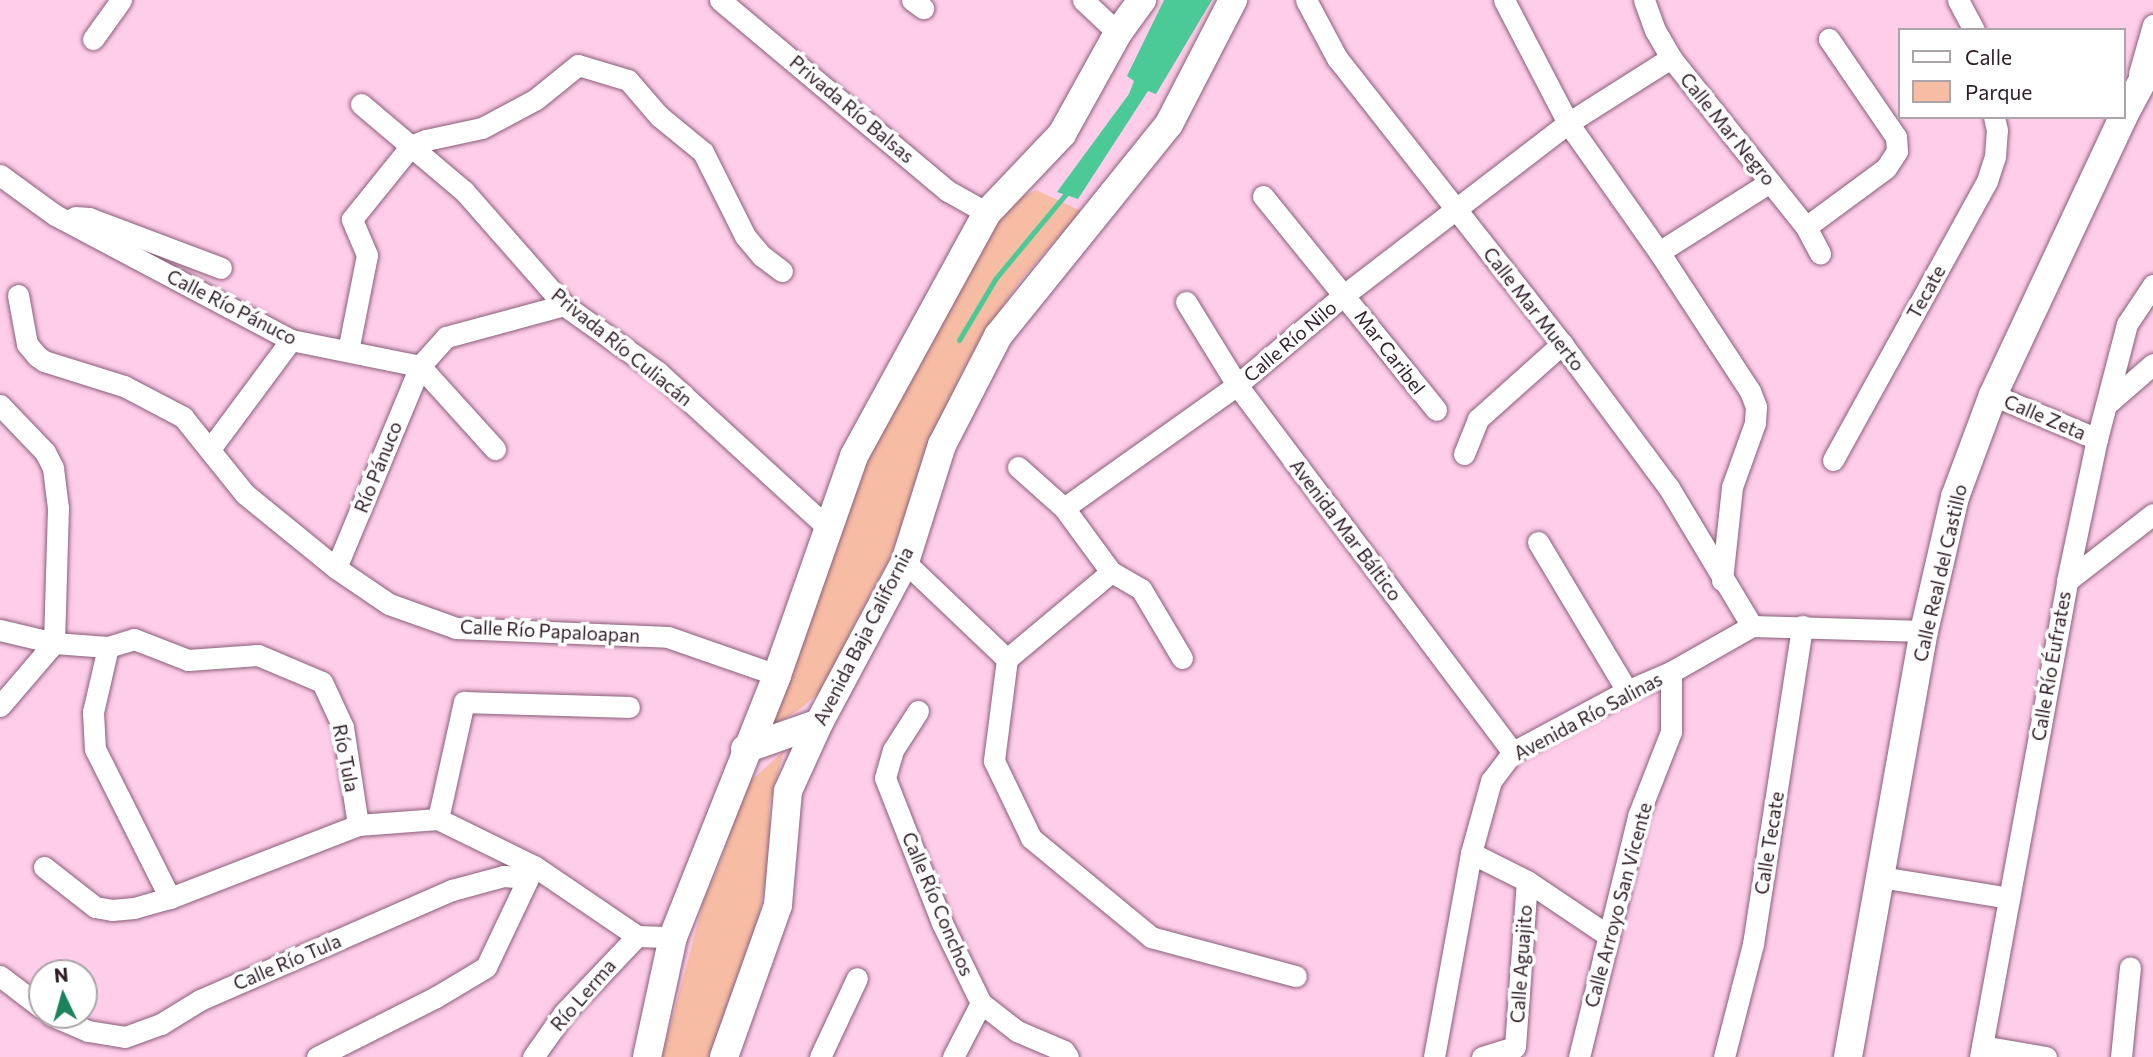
<!DOCTYPE html>
<meta charset="utf-8">
<style>
body{margin:0}
#map{position:relative;width:2153px;height:1057px;overflow:hidden;background:#fecde9;font-family:Commissioner,sans-serif}
div>[style]{position:absolute}
[style*='--x']{left:calc(var(--x)*1px);top:calc(var(--y)*1px);width:calc(var(--w)*1px);rotate:calc(var(--a)*1deg)}
.green>*{inset:0;background:#f7bca4}
.water>*{inset:0;background:#4bc996}
.stream>*{height:5px;margin:-2.5px;padding:0 2.5px;transform-origin:2.5px;border-radius:2.5px;background:#4bc996}
.roads{filter:drop-shadow(0 0 2px #895e78) drop-shadow(0 0 2px #895e78)}
.street>*{height:21px;margin:-10.5px;padding:0 10.5px;transform-origin:10.5px;border-radius:10.5px;background:#fff}
.secondary>*{height:28px;margin:-14px;padding:0 14px;transform-origin:14px;border-radius:14px;background:#fff}
span{translate:-50% -50%;white-space:nowrap;text-align:center;line-height:1.15;-webkit-text-stroke:7px #fff;paint-order:stroke}
.street-label{font-size:19px;color:#2e1c26}
.legend{position:absolute;left:1898px;top:28px;width:228px;height:91px;box-sizing:border-box;background:#fff;border:2px solid #aba4a8;margin:0;padding:9px 12px;list-style:none;font-size:21px;color:#2e1c26}
.legend li{display:flex;align-items:center;gap:14px;height:35px}
.legend b{width:35px;border:2px solid #aba4a8}
.north{position:absolute;left:28px;top:959px;width:70px;height:70px;box-sizing:border-box;background:#fff;border:2px solid #aba4a8;border-radius:50%;rotate:355deg;font-size:19px;font-weight:700;line-height:28px;text-align:center;color:#2e1c26}
.north::after{content:'';display:block;margin:auto;width:24px;height:32px;background:#1b825c;clip-path:polygon(50% 0,100% 100%,50% 72%,0 100%)}
</style>
<div id="map">
<div class="green">
<i style="clip-path:polygon(1036px 190px,1081px 211px,1019px 282px,962px 371px,924px 463px,891px 556px,855px 623px,831px 681px,803px 707px,772px 727px,870px 446px,921px 365px,977px 256px,1011px 202px)"></i>
<i style="clip-path:polygon(784px 751px,769px 805px,771px 851px,753px 948px,715px 1057px,662px 1057px,704px 900px,721px 861px,746px 785px)"></i>
</div>
<div class="water">
<i style="clip-path:polygon(1164px 0,1212px 0,1156px 94px,1148px 91px,1078px 199px,1057px 192px,1129px 94px,1134px 81px,1127px 76px)"></i>
</div>
<div class="stream">
<i style="--x:959;--y:340;--w:72;--a:-59.2"></i>
<i style="--x:996;--y:278;--w:114;--a:-50.3"></i>
</div>
<div class="roads">
<div class="street">
<i style="--x:720;--y:0;--w:297;--a:40"></i>
<i style="--x:948;--y:191;--w:45;--a:29.4"></i>
<i style="--x:912;--y:0;--w:14;--a:36"></i>
<i style="--x:1083;--y:0;--w:48;--a:43.3"></i>
<i style="--x:1306;--y:0;--w:66;--a:61.9"></i>
<i style="--x:1337;--y:58;--w:364;--a:51.8"></i>
<i style="--x:1562;--y:344;--w:179;--a:53.4"></i>
<i style="--x:1669;--y:488;--w:161;--a:59"></i>
<i style="--x:1504;--y:0;--w:139;--a:62.5"></i>
<i style="--x:1568;--y:123;--w:158;--a:54.8"></i>
<i style="--x:1659;--y:252;--w:166;--a:56.8"></i>
<i style="--x:1750;--y:391;--w:17;--a:69"></i>
<i style="--x:1756;--y:407;--w:16;--a:94"></i>
<i style="--x:1755;--y:423;--w:68;--a:109.8"></i>
<i style="--x:1732;--y:487;--w:94;--a:96.1"></i>
<i style="--x:1644;--y:0;--w:32;--a:70"></i>
<i style="--x:1655;--y:30;--w:32;--a:60"></i>
<i style="--x:1671;--y:58;--w:216;--a:51.4"></i>
<i style="--x:1806;--y:227;--w:30;--a:62"></i>
<i style="--x:1958;--y:0;--w:34;--a:62"></i>
<i style="--x:93;--y:39;--w:48;--a:-54.3"></i>
<i style="--x:2139;--y:74;--w:51;--a:-74.1"></i>
<i style="--x:361;--y:104;--w:135;--a:40.2"></i>
<i style="--x:464;--y:191;--w:152;--a:48.7"></i>
<i style="--x:564;--y:305;--w:115;--a:35.5"></i>
<i style="--x:658;--y:372;--w:231;--a:42.5"></i>
<i style="--x:0;--y:175;--w:68;--a:36"></i>
<i style="--x:55;--y:215;--w:267;--a:27.9"></i>
<i style="--x:291;--y:340;--w:132;--a:11.4"></i>
<i style="--x:420;--y:366;--w:112;--a:47.9"></i>
<i style="--x:1263;--y:196;--w:275;--a:51"></i>
<i style="--x:75;--y:217;--w:14;--a:4"></i>
<i style="--x:89;--y:218;--w:141;--a:20.7"></i>
<i style="--x:1806;--y:227;--w:99;--a:-36.4"></i>
<i style="--x:1886;--y:168;--w:20;--a:-57"></i>
<i style="--x:1897;--y:151;--w:14;--a:-94"></i>
<i style="--x:1896;--y:137;--w:119;--a:-124.4"></i>
<i style="--x:1659;--y:252;--w:131;--a:-32.2"></i>
<i style="--x:18;--y:295;--w:50;--a:79.6"></i>
<i style="--x:27;--y:344;--w:16;--a:50"></i>
<i style="--x:37;--y:356;--w:9;--a:36"></i>
<i style="--x:44;--y:361;--w:84;--a:17.4"></i>
<i style="--x:124;--y:386;--w:67;--a:27.7"></i>
<i style="--x:183;--y:417;--w:99;--a:51.2"></i>
<i style="--x:245;--y:494;--w:117;--a:39.1"></i>
<i style="--x:336;--y:568;--w:64;--a:34.2"></i>
<i style="--x:389;--y:604;--w:71;--a:19.7"></i>
<i style="--x:456;--y:628;--w:212;--a:2.4"></i>
<i style="--x:668;--y:637;--w:115;--a:19.2"></i>
<i style="--x:1186;--y:302;--w:97;--a:58.4"></i>
<i style="--x:1237;--y:385;--w:459;--a:53.1"></i>
<i style="--x:348;--y:351;--w:98;--a:-78.8"></i>
<i style="--x:367;--y:255;--w:39;--a:-113"></i>
<i style="--x:352;--y:219;--w:94;--a:-51.1"></i>
<i style="--x:411;--y:146;--w:16;--a:-22"></i>
<i style="--x:426;--y:140;--w:57;--a:-12.1"></i>
<i style="--x:482;--y:128;--w:61;--a:-28.2"></i>
<i style="--x:536;--y:99;--w:54;--a:-39"></i>
<i style="--x:578;--y:65;--w:52;--a:16.7"></i>
<i style="--x:628;--y:80;--w:48;--a:49.3"></i>
<i style="--x:659;--y:116;--w:57;--a:39.3"></i>
<i style="--x:703;--y:152;--w:94;--a:63.4"></i>
<i style="--x:745;--y:236;--w:26;--a:50"></i>
<i style="--x:762;--y:256;--w:25;--a:37"></i>
<i style="--x:1993;--y:395;--w:113;--a:22.9"></i>
<i style="--x:2107;--y:404;--w:61;--a:-41"></i>
<i style="--x:0;--y:405;--w:65;--a:46.2"></i>
<i style="--x:45;--y:452;--w:18;--a:63"></i>
<i style="--x:53;--y:468;--w:40;--a:82.9"></i>
<i style="--x:58;--y:508;--w:135;--a:91.7"></i>
<i style="--x:54;--y:643;--w:83;--a:130.6"></i>
<i style="--x:210;--y:449;--w:136;--a:-53.4"></i>
<i style="--x:1464;--y:454;--w:38;--a:-68"></i>
<i style="--x:1478;--y:419;--w:113;--a:-41.8"></i>
<i style="--x:1833;--y:460;--w:319;--a:-61.1"></i>
<i style="--x:1987;--y:181;--w:25;--a:-72"></i>
<i style="--x:1995;--y:157;--w:27;--a:-86"></i>
<i style="--x:1997;--y:130;--w:13;--a:-103"></i>
<i style="--x:1018;--y:467;--w:62;--a:41.7"></i>
<i style="--x:1538;--y:542;--w:174;--a:59.1"></i>
<i style="--x:905;--y:562;--w:141;--a:43.6"></i>
<i style="--x:336;--y:568;--w:219;--a:-67.4"></i>
<i style="--x:420;--y:366;--w:39;--a:-48"></i>
<i style="--x:446;--y:337;--w:122;--a:-15.2"></i>
<i style="--x:2067;--y:581;--w:109;--a:-37.9"></i>
<i style="--x:0;--y:630;--w:56;--a:13.5"></i>
<i style="--x:54;--y:643;--w:54;--a:4.2"></i>
<i style="--x:108;--y:647;--w:27;--a:-17"></i>
<i style="--x:134;--y:639;--w:58;--a:21.3"></i>
<i style="--x:188;--y:660;--w:70;--a:-4.1"></i>
<i style="--x:258;--y:655;--w:69;--a:22.9"></i>
<i style="--x:322;--y:682;--w:50;--a:65"></i>
<i style="--x:343;--y:727;--w:99;--a:81.3"></i>
<i style="--x:108;--y:647;--w:67;--a:103"></i>
<i style="--x:93;--y:712;--w:37;--a:87"></i>
<i style="--x:95;--y:749;--w:167;--a:63.3"></i>
<i style="--x:1182;--y:658;--w:80;--a:-120.7"></i>
<i style="--x:1141;--y:589;--w:34;--a:-150"></i>
<i style="--x:1111;--y:572;--w:79;--a:-126.3"></i>
<i style="--x:1064;--y:508;--w:212;--a:-35.4"></i>
<i style="--x:1237;--y:385;--w:140;--a:-40.1"></i>
<i style="--x:1344;--y:295;--w:282;--a:-37.5"></i>
<i style="--x:1568;--y:123;--w:122;--a:-32.3"></i>
<i style="--x:1007;--y:659;--w:103;--a:97.3"></i>
<i style="--x:994;--y:761;--w:85;--a:64.3"></i>
<i style="--x:1031;--y:838;--w:156;--a:39.5"></i>
<i style="--x:1151;--y:937;--w:150;--a:15.1"></i>
<i style="--x:1007;--y:659;--w:136;--a:-39.9"></i>
<i style="--x:918;--y:711;--w:46;--a:122.7"></i>
<i style="--x:893;--y:750;--w:29;--a:106"></i>
<i style="--x:885;--y:778;--w:156;--a:68.5"></i>
<i style="--x:942;--y:923;--w:89;--a:64"></i>
<i style="--x:981;--y:1003;--w:46;--a:37.9"></i>
<i style="--x:1017;--y:1031;--w:51;--a:23.1"></i>
<i style="--x:1064;--y:1051;--w:7;--a:56"></i>
<i style="--x:438;--y:819;--w:120;--a:-77.5"></i>
<i style="--x:464;--y:702;--w:165;--a:1.7"></i>
<i style="--x:1471;--y:853;--w:63;--a:26.6"></i>
<i style="--x:1527;--y:881;--w:99;--a:33.9"></i>
<i style="--x:44;--y:867;--w:65;--a:38.1"></i>
<i style="--x:95;--y:907;--w:17;--a:10"></i>
<i style="--x:112;--y:910;--w:22;--a:-5"></i>
<i style="--x:134;--y:908;--w:37;--a:-16"></i>
<i style="--x:170;--y:898;--w:202;--a:-21.2"></i>
<i style="--x:358;--y:825;--w:80;--a:-4.3"></i>
<i style="--x:438;--y:819;--w:107;--a:26.1"></i>
<i style="--x:534;--y:866;--w:125;--a:34.2"></i>
<i style="--x:637;--y:936;--w:36;--a:2"></i>
<i style="--x:1881;--y:877;--w:130;--a:9.3"></i>
<i style="--x:0;--y:976;--w:53;--a:37.3"></i>
<i style="--x:51;--y:1015;--w:40;--a:23.4"></i>
<i style="--x:88;--y:1031;--w:37;--a:9"></i>
<i style="--x:125;--y:1037;--w:38;--a:-20"></i>
<i style="--x:161;--y:1024;--w:46;--a:-31.6"></i>
<i style="--x:200;--y:1000;--w:275;--a:-23.6"></i>
<i style="--x:452;--y:890;--w:54;--a:-15.1"></i>
<i style="--x:504;--y:876;--w:23;--a:5"></i>
<i style="--x:1982;--y:1046;--w:65;--a:9.8"></i>
<i style="--x:1515;--y:1047;--w:166;--a:-85.9"></i>
<i style="--x:317;--y:1057;--w:133;--a:-26.8"></i>
<i style="--x:436;--y:997;--w:58;--a:-31"></i>
<i style="--x:486;--y:967;--w:110;--a:-64.6"></i>
<i style="--x:533;--y:1057;--w:54;--a:-54.8"></i>
<i style="--x:564;--y:1013;--w:106;--a:-46.5"></i>
<i style="--x:820;--y:1057;--w:87;--a:-64.9"></i>
<i style="--x:953;--y:1057;--w:61;--a:-62.6"></i>
<i style="--x:1434;--y:1057;--w:207;--a:-79.7"></i>
<i style="--x:1471;--y:853;--w:75;--a:-74.5"></i>
<i style="--x:1491;--y:781;--w:36;--a:-53"></i>
<i style="--x:1513;--y:752;--w:129;--a:-28.2"></i>
<i style="--x:1627;--y:691;--w:48;--a:-23.4"></i>
<i style="--x:1671;--y:672;--w:93;--a:-29.6"></i>
<i style="--x:1752;--y:626;--w:172;--a:1.7"></i>
<i style="--x:1482;--y:1057;--w:34;--a:-17"></i>
<i style="--x:1579;--y:1057;--w:248;--a:-76.2"></i>
<i style="--x:1638;--y:816;--w:90;--a:-68.6"></i>
<i style="--x:1671;--y:732;--w:60;--a:-90"></i>
<i style="--x:1724;--y:1057;--w:117;--a:-75.6"></i>
<i style="--x:1753;--y:944;--w:322;--a:-81.2"></i>
<i style="--x:1980;--y:1057;--w:484;--a:-79.6"></i>
<i style="--x:2067;--y:581;--w:145;--a:-78.1"></i>
<i style="--x:2097;--y:439;--w:119;--a:-75.4"></i>
<i style="--x:2127;--y:324;--w:47;--a:-56.3"></i>
<i style="--x:2121;--y:1057;--w:90;--a:-84.3"></i>
</div>
<div class="secondary">
<i style="--x:2123;--y:117;--w:64;--a:-61.8"></i>
<i style="--x:745;--y:749;--w:78;--a:-19.4"></i>
<i style="--x:647;--y:1057;--w:123;--a:-77.8"></i>
<i style="--x:673;--y:937;--w:282;--a:-68.3"></i>
<i style="--x:777;--y:675;--w:232;--a:-70.6"></i>
<i style="--x:854;--y:456;--w:277;--a:-61.3"></i>
<i style="--x:987;--y:213;--w:109;--a:-46.5"></i>
<i style="--x:1062;--y:134;--w:115;--a:-61"></i>
<i style="--x:1118;--y:33;--w:41;--a:-54"></i>
<i style="--x:724;--y:1057;--w:161;--a:-70.4"></i>
<i style="--x:778;--y:905;--w:114;--a:-85"></i>
<i style="--x:788;--y:791;--w:75;--a:-65.5"></i>
<i style="--x:819;--y:723;--w:183;--a:-61.9"></i>
<i style="--x:905;--y:562;--w:123;--a:-72.5"></i>
<i style="--x:942;--y:445;--w:123;--a:-62.8"></i>
<i style="--x:998;--y:336;--w:272;--a:-51.1"></i>
<i style="--x:1169;--y:124;--w:140;--a:-62.7"></i>
<i style="--x:1848;--y:1057;--w:433;--a:-79.9"></i>
<i style="--x:1924;--y:631;--w:138;--a:-77"></i>
<i style="--x:1955;--y:497;--w:109;--a:-69.6"></i>
<i style="--x:1993;--y:395;--w:307;--a:-64.9"></i>
</div>
</div>
<div class="street-label">
<span style="left:852px;top:109px;rotate:40deg">Privada Río Balsas</span>
<span style="left:1728px;top:129px;rotate:51deg">Calle Mar Negro</span>
<span style="left:1926px;top:292px;rotate:-61deg">Tecate</span>
<span style="left:232px;top:307px;rotate:27deg">Calle Río Pánuco</span>
<span style="left:1534px;top:309px;rotate:52deg">Calle Mar Muerto</span>
<span style="left:1290px;top:341px;rotate:-40deg">Calle Río Nilo</span>
<span style="left:622px;top:347px;rotate:39deg">Privada Río Culiacán</span>
<span style="left:1390px;top:352px;rotate:52deg">Mar Caribel</span>
<span style="left:2045px;top:417px;rotate:23deg">Calle Zeta</span>
<span style="left:378px;top:467px;rotate:-68deg">Río Pánuco</span>
<span style="left:1346px;top:530px;rotate:53deg">Avenida Mar Báltico</span>
<span style="left:1940px;top:573px;rotate:-77deg">Calle Real del Castillo</span>
<span style="left:550px;top:631px;rotate:3deg">Calle Río Papaloapan</span>
<span style="left:863px;top:636px;rotate:-63deg">Avenida Baja California</span>
<span style="left:2051px;top:666px;rotate:-80deg">Calle Río Éufrates</span>
<span style="left:1588px;top:716px;rotate:-28deg">Avenida Río Salinas</span>
<span style="left:346px;top:758px;rotate:79deg">Río Tula</span>
<span style="left:1769px;top:843px;rotate:-81deg">Calle Tecate</span>
<span style="left:938px;top:904px;rotate:67deg">Calle Río Conchos</span>
<span style="left:1618px;top:905px;rotate:-75deg">Calle Arroyo San Vicente</span>
<span style="left:287px;top:962px;rotate:-23deg">Calle Río Tula</span>
<span style="left:1521px;top:964px;rotate:-86deg">Calle Aguajito</span>
<span style="left:583px;top:995px;rotate:-49deg">Río Lerma</span>
</div>
<ul class="legend">
<li><b style="height:9px;background:#fff"></b>Calle</li>
<li><b style="height:19px;background:#f7bca4"></b>Parque</li>
</ul>
<div class="north">N</div>
</div>
